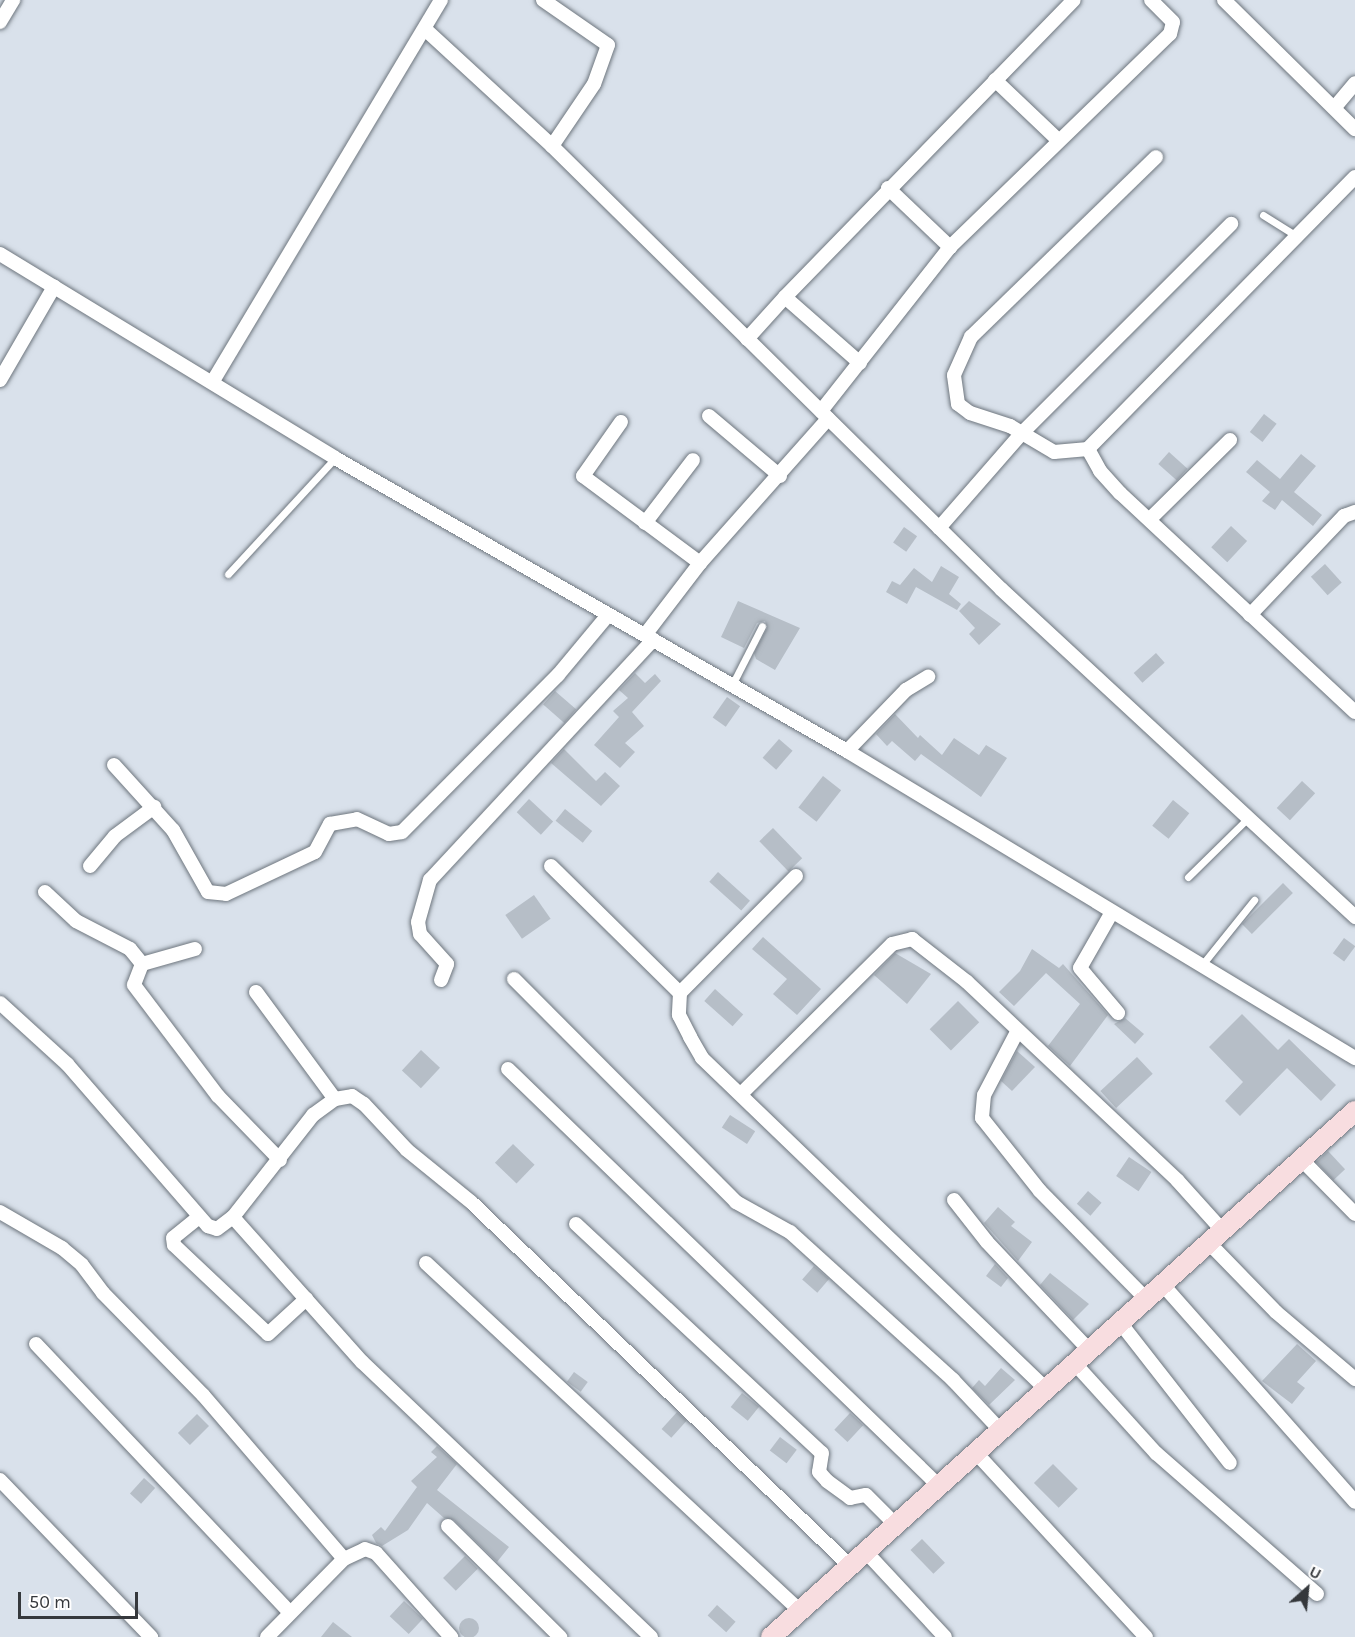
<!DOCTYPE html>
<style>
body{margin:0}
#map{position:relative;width:1355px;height:1637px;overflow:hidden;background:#d9e1eb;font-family:Karla,sans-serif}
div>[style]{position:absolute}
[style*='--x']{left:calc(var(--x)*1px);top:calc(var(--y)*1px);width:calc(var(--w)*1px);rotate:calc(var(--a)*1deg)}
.building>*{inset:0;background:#b6bec7;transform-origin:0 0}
.round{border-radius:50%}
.roads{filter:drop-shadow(0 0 2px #6e767e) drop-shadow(0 0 2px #6e767e)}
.lane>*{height:7px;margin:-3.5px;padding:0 3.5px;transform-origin:3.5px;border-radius:3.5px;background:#fff}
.street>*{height:14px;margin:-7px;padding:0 7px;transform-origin:7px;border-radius:7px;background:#fff}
.secondary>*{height:20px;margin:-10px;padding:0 10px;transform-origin:10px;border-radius:10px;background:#f8dde0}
span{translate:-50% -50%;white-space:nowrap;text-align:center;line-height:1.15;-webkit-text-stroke:5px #fff;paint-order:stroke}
.north{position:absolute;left:1277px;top:1559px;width:60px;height:60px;-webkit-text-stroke:4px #fff;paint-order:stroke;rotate:27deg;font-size:16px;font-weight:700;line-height:24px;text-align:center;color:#35383c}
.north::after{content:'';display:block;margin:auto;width:21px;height:27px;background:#35383c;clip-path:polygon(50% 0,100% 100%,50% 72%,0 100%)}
.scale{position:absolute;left:18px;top:1592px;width:120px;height:27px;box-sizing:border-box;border:3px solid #35383c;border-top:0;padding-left:8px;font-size:18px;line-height:21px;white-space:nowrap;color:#35383c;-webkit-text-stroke:4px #fff;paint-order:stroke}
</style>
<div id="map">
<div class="building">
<i style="left:1264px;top:414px;width:16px;height:23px;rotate:38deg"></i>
<i style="left:1169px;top:452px;width:25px;height:16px;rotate:42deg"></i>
<i style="clip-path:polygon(1301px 454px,1316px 466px,1294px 492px,1322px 515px,1313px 526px,1282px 500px,1275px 510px,1262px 501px,1270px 492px,1246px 472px,1257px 460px,1280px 479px)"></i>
<i style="left:1231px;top:526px;width:22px;height:29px;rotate:43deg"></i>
<i style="left:904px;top:527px;width:16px;height:19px;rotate:35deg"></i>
<i style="left:1325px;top:564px;width:25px;height:19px;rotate:48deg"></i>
<i style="clip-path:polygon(941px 566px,959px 577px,949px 594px,961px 604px,957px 610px,916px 587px,907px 604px,886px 592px,892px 581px,900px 585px,914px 568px,932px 582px)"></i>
<i style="clip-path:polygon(738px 601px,800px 628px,775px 670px,756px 659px,754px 653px,767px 628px,765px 621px,757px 623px,744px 648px,721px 637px)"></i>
<i style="clip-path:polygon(969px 601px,1001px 624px,979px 645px,969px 634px,975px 628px,959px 611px)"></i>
<i style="left:1156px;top:653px;width:13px;height:30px;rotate:48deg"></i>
<i style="clip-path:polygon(635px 673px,645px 683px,655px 674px,661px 681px,632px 712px,644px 726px,625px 743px,635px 752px,620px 768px,594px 745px,619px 717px,613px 711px,628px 698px,619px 690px)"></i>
<i style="left:555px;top:691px;width:28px;height:18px;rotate:41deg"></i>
<i style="left:727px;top:697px;width:16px;height:25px;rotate:35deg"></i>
<i style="clip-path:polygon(895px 714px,918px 738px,920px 735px,942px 755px,954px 738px,979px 755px,986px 745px,1007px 758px,981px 797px,921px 754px,915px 761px,892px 741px,887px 746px,876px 734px)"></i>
<i style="left:779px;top:739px;width:18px;height:25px;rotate:41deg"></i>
<i style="clip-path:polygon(564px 749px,596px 781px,605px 772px,620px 786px,601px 806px,551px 763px)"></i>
<i style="left:823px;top:776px;width:23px;height:40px;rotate:38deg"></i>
<i style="left:1302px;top:781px;width:18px;height:37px;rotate:43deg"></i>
<i style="left:529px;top:799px;width:33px;height:18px;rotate:43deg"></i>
<i style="left:1173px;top:800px;width:21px;height:33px;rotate:39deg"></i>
<i style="left:565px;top:809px;width:35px;height:15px;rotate:39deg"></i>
<i style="left:773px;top:828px;width:42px;height:19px;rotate:46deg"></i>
<i style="left:718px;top:872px;width:43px;height:13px;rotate:42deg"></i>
<i style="left:1283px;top:883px;width:14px;height:58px;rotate:45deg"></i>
<i style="left:534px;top:895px;width:29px;height:35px;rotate:55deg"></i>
<i style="clip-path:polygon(763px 937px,821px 989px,797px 1015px,773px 994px,787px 979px,752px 949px)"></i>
<i style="left:1344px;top:938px;width:14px;height:19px;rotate:36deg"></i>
<i style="clip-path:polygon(1032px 949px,1059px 968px,1063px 964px,1108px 1015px,1070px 1066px,1048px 1046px,1080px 1004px,1046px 973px,1014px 1006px,999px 992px,1020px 971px)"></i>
<i style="clip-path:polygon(895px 953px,931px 974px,907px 1004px,874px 975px)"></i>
<i style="left:715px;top:989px;width:38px;height:16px;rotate:42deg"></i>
<i style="left:958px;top:1001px;width:30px;height:40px;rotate:45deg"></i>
<i style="clip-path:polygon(1242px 1014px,1278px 1050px,1289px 1039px,1336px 1085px,1321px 1101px,1287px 1068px,1240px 1116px,1225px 1101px,1243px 1082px,1209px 1047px)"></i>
<i style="clip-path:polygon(1125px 1018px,1144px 1034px,1135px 1044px,1114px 1024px)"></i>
<i style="left:421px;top:1050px;width:26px;height:28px;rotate:43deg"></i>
<i style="clip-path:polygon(1017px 1051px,1035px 1067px,1012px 1091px,1001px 1081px)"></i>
<i style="left:1137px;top:1057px;width:23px;height:50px;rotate:47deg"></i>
<i style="left:730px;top:1115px;width:30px;height:15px;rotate:33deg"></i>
<i style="left:513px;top:1144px;width:30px;height:26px;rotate:44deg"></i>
<i style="left:1328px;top:1151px;width:25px;height:16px;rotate:47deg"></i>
<i style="left:1129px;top:1157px;width:27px;height:23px;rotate:34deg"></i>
<i style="left:1088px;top:1191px;width:18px;height:17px;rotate:41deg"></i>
<i style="clip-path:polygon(998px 1207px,1015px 1222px,1011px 1226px,1032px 1242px,1018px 1261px,984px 1223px)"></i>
<i style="clip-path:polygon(995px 1264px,1008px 1278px,1001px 1287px,986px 1276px)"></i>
<i style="left:814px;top:1266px;width:20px;height:18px;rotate:41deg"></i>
<i style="clip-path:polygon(1050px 1273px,1089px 1304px,1073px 1320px,1040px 1285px)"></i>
<i style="clip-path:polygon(1297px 1344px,1316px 1361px,1297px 1382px,1305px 1388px,1292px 1404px,1262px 1381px)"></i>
<i style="clip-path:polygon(1001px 1368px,1015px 1380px,989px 1405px,972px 1388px,979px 1380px,985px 1386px)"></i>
<i style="left:574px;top:1372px;width:17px;height:12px;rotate:36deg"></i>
<i style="left:742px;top:1393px;width:22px;height:18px;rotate:39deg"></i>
<i style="left:677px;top:1412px;width:13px;height:23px;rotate:42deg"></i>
<i style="left:850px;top:1413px;width:18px;height:23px;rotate:43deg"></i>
<i style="left:197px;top:1414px;width:17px;height:27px;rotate:45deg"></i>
<i style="left:780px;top:1437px;width:21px;height:17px;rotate:37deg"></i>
<i style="clip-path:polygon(437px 1446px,457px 1464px,437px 1490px,509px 1547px,497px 1562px,454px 1520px,444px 1518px,427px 1503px,408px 1530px,382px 1546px,376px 1543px,372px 1535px,381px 1527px,385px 1531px,417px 1487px,411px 1481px,437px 1457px,431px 1452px)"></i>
<i style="left:1053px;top:1464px;width:35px;height:27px;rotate:45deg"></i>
<i style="left:144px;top:1478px;width:15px;height:21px;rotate:42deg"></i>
<i style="left:922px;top:1539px;width:33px;height:16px;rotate:46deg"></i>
<i style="left:465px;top:1556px;width:18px;height:31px;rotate:45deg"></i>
<i style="left:404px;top:1601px;width:26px;height:21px;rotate:43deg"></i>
<i style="left:717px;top:1605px;width:25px;height:14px;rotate:42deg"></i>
<i class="round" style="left:459px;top:1618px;width:20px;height:20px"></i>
<i style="clip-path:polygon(333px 1622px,352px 1637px,321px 1637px)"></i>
</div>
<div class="roads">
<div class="lane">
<i style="--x:1263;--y:215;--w:40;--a:32"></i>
<i style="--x:228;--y:574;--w:158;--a:-47.3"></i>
<i style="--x:732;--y:685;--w:66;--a:-63"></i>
<i style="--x:1188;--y:877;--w:84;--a:-44.5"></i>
<i style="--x:1201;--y:966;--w:85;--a:-51.2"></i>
</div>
<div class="street">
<i style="--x:543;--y:0;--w:79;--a:34.7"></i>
<i style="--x:608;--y:45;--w:41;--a:109.7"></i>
<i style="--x:594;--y:84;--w:75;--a:124.1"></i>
<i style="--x:1224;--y:0;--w:184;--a:44.6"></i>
<i style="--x:0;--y:22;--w:26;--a:-59"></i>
<i style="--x:426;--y:30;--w:171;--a:42.6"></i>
<i style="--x:552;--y:146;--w:631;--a:44.61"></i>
<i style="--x:1001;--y:589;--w:483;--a:42.8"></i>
<i style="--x:995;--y:80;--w:88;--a:43.6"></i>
<i style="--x:1335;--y:107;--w:31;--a:-50"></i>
<i style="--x:1355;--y:177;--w:381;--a:134.5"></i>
<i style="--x:1088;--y:449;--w:25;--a:61"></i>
<i style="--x:1100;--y:471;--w:30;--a:48"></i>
<i style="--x:1120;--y:493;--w:321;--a:43"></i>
<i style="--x:888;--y:188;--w:86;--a:43.6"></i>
<i style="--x:0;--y:254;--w:392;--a:31.3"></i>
<i style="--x:335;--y:458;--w:590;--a:29.78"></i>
<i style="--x:847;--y:751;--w:594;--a:31.15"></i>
<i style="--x:747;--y:339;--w:57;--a:-47.9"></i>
<i style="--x:860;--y:363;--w:100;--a:-138.7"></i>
<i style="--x:785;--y:297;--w:414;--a:-45.8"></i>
<i style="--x:0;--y:380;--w:108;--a:-59.9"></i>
<i style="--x:213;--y:381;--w:444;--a:-59.1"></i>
<i style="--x:821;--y:411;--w:209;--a:-51.8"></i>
<i style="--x:950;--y:247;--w:306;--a:-44.1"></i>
<i style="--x:1170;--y:34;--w:12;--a:-76"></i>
<i style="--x:1173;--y:22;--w:31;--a:-135"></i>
<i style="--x:709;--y:416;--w:93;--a:40.2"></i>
<i style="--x:621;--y:422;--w:66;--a:125.1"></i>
<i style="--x:583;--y:476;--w:146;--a:36.6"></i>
<i style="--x:1088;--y:449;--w:34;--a:175"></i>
<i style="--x:1054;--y:452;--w:51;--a:-149.4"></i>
<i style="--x:1010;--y:426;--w:42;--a:-162"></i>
<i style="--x:970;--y:413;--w:15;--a:-143"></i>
<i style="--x:958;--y:404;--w:29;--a:-98"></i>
<i style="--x:954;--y:375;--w:42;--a:-65.9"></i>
<i style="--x:971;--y:337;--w:258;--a:-44.2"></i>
<i style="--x:1151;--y:518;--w:111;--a:-44.6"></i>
<i style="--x:645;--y:523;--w:79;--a:-52.7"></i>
<i style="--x:939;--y:528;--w:126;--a:-48.9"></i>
<i style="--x:1022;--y:433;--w:296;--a:-45"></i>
<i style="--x:1250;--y:615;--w:137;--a:-46.5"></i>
<i style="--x:1344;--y:516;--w:12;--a:-20"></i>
<i style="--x:645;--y:635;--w:91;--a:-52.6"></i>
<i style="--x:700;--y:563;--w:193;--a:-48.4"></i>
<i style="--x:847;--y:751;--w:85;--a:-46"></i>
<i style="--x:906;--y:690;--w:26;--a:-31"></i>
<i style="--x:114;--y:765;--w:88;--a:47.8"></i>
<i style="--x:173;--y:830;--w:71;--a:60.6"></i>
<i style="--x:208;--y:892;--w:18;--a:6"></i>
<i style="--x:226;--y:894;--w:98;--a:-25.3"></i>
<i style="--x:315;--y:852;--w:32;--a:-62"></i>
<i style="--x:330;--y:824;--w:27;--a:-10"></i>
<i style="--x:357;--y:819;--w:35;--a:25"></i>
<i style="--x:389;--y:834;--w:13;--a:-9"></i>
<i style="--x:402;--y:832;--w:221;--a:-45.2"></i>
<i style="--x:558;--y:675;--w:78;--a:-50.2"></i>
<i style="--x:90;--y:866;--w:39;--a:-50"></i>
<i style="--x:115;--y:836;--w:49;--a:-36.6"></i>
<i style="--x:551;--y:866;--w:181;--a:44.6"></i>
<i style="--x:796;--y:876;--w:165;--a:134.8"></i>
<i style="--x:680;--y:993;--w:22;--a:93"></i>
<i style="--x:679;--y:1015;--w:25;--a:63"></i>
<i style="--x:690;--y:1037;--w:24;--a:60"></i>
<i style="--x:702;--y:1058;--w:480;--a:43.9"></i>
<i style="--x:45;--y:892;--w:42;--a:43.1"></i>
<i style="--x:76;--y:921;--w:61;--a:27.4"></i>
<i style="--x:130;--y:949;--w:19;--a:51"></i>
<i style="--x:142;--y:964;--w:55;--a:-15.8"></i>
<i style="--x:1112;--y:912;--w:64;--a:119.7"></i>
<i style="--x:1080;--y:968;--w:59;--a:49.8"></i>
<i style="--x:142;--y:964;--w:22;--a:111"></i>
<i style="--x:134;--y:985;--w:139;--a:52.9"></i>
<i style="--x:218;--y:1096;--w:89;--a:45.9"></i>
<i style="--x:514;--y:979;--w:315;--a:45.1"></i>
<i style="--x:736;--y:1202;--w:62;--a:29.1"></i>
<i style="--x:790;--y:1232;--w:220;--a:42.2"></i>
<i style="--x:953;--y:1380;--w:70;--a:46.7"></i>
<i style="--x:441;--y:980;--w:17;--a:-69"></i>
<i style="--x:447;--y:964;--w:40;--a:-132"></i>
<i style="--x:420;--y:934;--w:12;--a:-99"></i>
<i style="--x:418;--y:922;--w:44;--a:-74.1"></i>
<i style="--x:430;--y:880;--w:328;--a:-47.1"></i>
<i style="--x:256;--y:992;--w:133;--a:53.6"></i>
<i style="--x:0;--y:1003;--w:91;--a:42.3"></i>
<i style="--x:67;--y:1064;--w:215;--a:49"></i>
<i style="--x:208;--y:1226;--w:9;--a:18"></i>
<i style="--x:217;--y:1229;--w:20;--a:-37"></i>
<i style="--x:1017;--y:1032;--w:71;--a:117.6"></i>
<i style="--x:984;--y:1095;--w:23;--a:95"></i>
<i style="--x:982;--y:1118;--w:93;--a:51.5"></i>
<i style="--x:1040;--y:1191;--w:153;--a:45.5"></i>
<i style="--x:508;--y:1069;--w:600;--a:44.05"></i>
<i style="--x:741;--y:1094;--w:213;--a:-44.8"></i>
<i style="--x:892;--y:944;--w:21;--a:-14"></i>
<i style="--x:912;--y:939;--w:70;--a:38"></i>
<i style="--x:967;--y:982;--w:289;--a:43.3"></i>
<i style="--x:1177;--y:1180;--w:69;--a:48"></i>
<i style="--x:1301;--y:1159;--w:77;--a:45.5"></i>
<i style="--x:954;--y:1200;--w:53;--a:51.8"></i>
<i style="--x:987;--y:1242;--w:151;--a:46.6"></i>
<i style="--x:0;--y:1212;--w:72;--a:30.1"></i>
<i style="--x:62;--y:1248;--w:26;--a:40"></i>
<i style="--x:82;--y:1265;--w:35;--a:53"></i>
<i style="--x:103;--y:1293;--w:143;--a:45.6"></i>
<i style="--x:203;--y:1395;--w:216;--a:49.3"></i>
<i style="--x:199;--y:1217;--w:33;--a:141"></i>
<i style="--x:173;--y:1238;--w:7;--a:82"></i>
<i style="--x:174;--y:1245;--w:129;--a:43.4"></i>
<i style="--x:268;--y:1334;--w:52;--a:-42.6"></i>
<i style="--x:576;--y:1224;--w:336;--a:43"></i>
<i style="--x:822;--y:1453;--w:19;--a:99"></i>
<i style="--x:819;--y:1472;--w:12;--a:48"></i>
<i style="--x:827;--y:1481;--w:29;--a:36"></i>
<i style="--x:850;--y:1498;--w:16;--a:-11"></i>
<i style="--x:866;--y:1495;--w:42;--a:45"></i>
<i style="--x:1209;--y:1243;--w:96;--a:45.8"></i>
<i style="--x:1276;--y:1312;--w:104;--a:40.3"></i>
<i style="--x:426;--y:1263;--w:509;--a:42.93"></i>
<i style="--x:1164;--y:1286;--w:288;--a:48.5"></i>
<i style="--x:1122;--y:1325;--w:175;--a:52"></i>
<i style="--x:36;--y:1344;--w:369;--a:46.6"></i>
<i style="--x:1077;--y:1366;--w:118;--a:47.8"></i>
<i style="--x:1156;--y:1453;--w:214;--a:41.2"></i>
<i style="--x:977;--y:1454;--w:249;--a:47.3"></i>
<i style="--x:0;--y:1480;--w:218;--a:46.1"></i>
<i style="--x:448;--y:1526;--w:158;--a:44.7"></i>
<i style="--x:866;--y:1552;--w:116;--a:47.1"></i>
<i style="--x:267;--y:1637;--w:110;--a:-45.4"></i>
<i style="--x:344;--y:1559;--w:23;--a:-25"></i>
<i style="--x:365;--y:1549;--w:12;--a:20"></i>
<i style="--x:376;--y:1553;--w:113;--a:48.2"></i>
<i style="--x:651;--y:1637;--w:399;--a:-136.4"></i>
<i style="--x:362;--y:1362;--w:194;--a:-131.7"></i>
<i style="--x:233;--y:1217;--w:130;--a:-51.9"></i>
<i style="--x:313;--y:1115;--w:27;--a:-36"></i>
<i style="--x:335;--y:1099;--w:17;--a:-10"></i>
<i style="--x:352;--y:1096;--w:14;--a:34"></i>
<i style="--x:364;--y:1104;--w:63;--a:46.9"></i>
<i style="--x:407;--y:1150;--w:82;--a:39.1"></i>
<i style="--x:471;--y:1202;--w:525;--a:43.84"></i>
</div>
<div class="secondary">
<i style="--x:771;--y:1637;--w:786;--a:-42.01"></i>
</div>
</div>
<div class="north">U</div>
<div class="scale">50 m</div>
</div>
